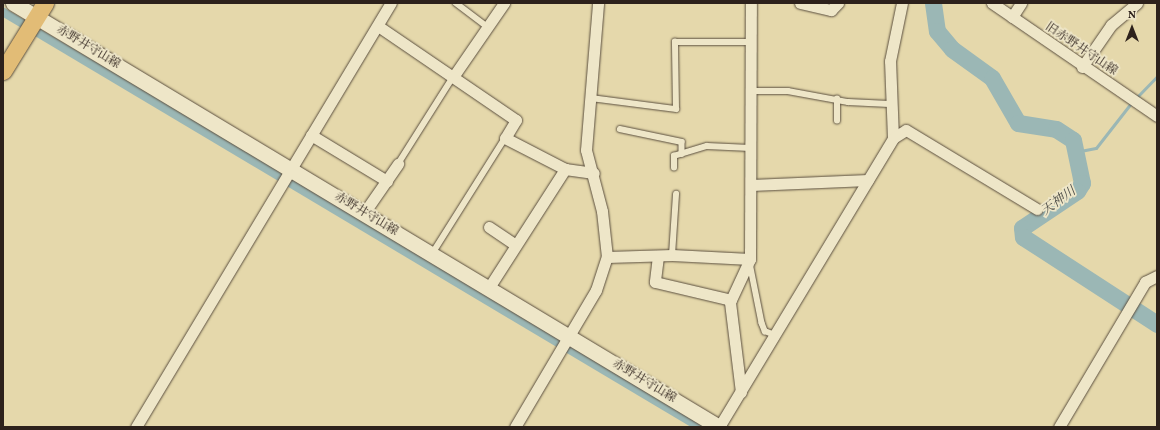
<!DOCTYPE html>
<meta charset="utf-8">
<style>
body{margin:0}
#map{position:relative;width:1160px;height:430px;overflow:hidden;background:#e5d8ab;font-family:Vollkorn,"Noto Serif JP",serif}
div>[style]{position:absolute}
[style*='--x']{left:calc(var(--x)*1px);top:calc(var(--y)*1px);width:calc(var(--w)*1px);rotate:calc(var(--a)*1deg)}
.water>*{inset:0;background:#9bb7b5}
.stream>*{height:3px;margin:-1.5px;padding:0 1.5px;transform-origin:1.5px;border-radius:1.5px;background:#9bb7b5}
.river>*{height:17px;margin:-8.5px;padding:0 8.5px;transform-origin:8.5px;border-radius:8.5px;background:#9bb7b5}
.roads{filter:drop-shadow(0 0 1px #5b4f3f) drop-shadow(0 0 1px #5b4f3f)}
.service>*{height:5.5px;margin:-2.75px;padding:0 2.75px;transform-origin:2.75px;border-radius:2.75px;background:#eee6c8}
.minor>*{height:11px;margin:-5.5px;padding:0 5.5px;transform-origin:5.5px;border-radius:5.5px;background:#eee6c8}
.secondary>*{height:15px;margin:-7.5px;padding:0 7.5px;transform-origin:7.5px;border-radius:7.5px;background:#eee6c8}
.primary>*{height:17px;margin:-8.5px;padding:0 8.5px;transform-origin:8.5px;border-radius:8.5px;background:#e2bc76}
span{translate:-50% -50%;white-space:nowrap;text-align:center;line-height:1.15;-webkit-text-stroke:3.5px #eee6c8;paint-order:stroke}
.street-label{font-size:12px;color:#2d211b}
.water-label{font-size:13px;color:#4e4e49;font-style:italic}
.frame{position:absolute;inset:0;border:4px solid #2d211b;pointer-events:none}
.north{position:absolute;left:1112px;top:8px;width:40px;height:40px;-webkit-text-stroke:3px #eee6c8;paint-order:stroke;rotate:0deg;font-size:11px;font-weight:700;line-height:16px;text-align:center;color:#2d211b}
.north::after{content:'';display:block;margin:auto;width:14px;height:18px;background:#2d211b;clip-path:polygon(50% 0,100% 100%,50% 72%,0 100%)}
</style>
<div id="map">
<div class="water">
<i style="clip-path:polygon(3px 7px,191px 118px,705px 427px,691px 427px,3px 17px)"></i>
</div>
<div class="stream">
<i style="--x:1136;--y:98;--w:30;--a:-46"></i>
<i style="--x:1075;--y:152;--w:21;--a:-11"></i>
<i style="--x:1096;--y:148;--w:58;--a:-52"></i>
</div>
<div class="river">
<i style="--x:933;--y:3;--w:28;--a:82"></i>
<i style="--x:937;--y:31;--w:23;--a:50"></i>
<i style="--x:952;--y:49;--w:49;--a:35.9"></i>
<i style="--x:992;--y:78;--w:52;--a:60"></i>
<i style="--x:1018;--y:123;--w:38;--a:9"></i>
<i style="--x:1056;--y:129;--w:20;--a:33"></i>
<i style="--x:1073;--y:140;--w:44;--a:78.2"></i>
<i style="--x:1082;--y:183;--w:9;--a:122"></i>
<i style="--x:1077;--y:191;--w:66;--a:146.1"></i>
<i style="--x:1022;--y:228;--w:9;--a:84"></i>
<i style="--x:1023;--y:237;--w:160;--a:33"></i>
</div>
<div class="roads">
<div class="service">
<i style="--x:456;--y:3;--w:40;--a:37"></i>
<i style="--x:751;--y:91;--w:37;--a:0"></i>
<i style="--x:788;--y:91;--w:61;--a:10.4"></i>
<i style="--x:848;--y:102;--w:41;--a:2.8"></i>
<i style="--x:591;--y:98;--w:86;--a:7.4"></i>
<i style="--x:676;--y:109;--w:67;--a:-90.9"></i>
<i style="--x:675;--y:42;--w:75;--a:0"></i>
<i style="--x:837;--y:121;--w:22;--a:-90"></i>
<i style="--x:620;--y:129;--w:63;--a:11.8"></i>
<i style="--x:682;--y:142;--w:12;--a:90"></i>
<i style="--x:398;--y:164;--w:103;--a:-57.7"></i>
<i style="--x:674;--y:168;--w:12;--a:-90"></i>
<i style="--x:674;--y:156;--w:34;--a:-17"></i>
<i style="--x:707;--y:146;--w:43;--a:2.7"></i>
<i style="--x:432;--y:254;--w:137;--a:-57.8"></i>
<i style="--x:672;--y:255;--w:61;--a:-86.2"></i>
<i style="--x:750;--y:263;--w:61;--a:78.7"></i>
<i style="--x:762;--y:323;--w:9;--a:69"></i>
<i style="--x:765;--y:331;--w:11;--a:22"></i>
</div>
<div class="minor">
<i style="--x:800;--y:3;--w:32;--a:13"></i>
<i style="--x:831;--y:10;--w:10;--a:-45"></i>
<i style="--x:992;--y:3;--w:200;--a:34.4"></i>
<i style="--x:1012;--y:17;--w:17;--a:-57"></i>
<i style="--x:378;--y:26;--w:167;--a:34.3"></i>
<i style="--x:516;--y:120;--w:21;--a:121"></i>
<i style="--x:505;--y:138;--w:68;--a:27.3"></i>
<i style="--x:565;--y:169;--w:29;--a:8"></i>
<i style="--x:1082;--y:67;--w:51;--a:-55.4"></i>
<i style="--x:1111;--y:25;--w:34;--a:-40"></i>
<i style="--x:453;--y:77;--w:90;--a:-55.4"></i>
<i style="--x:311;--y:135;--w:89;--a:31.2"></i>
<i style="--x:893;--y:138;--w:77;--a:-92.2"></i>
<i style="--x:890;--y:61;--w:59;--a:-78.3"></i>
<i style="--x:751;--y:185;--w:117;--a:-2.4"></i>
<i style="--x:364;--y:213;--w:60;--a:-55.2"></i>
<i style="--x:489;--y:227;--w:32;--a:34"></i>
<i style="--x:658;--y:256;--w:26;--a:97"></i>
<i style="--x:655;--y:282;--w:78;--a:13.3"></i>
<i style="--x:607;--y:257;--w:65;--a:-1.8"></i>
<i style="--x:672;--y:255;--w:78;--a:2.9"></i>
<i style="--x:488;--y:289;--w:143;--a:-57.3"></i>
<i style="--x:741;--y:392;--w:91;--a:-97"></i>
<i style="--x:730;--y:302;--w:47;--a:-65.1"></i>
<i style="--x:750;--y:259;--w:256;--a:-89.8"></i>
<i style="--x:136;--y:427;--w:495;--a:-59"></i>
<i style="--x:515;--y:427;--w:159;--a:-59.4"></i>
<i style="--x:596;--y:290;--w:35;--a:-72"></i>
<i style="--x:607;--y:257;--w:46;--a:-96.2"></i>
<i style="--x:602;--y:211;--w:63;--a:-104.7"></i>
<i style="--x:586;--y:150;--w:147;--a:-85.3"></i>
<i style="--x:719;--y:427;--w:337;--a:-58.9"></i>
<i style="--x:893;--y:138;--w:15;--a:-32"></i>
<i style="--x:906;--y:130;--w:153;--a:31.1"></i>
<i style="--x:1059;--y:427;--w:169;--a:-59.3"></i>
<i style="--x:1145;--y:282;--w:13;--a:-27"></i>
</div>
<div class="secondary">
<i style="--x:13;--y:3;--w:824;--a:30.99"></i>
</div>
<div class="primary">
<i style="--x:3;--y:71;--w:80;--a:-58.3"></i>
</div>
</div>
<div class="street-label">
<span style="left:88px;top:48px;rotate:31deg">赤野井守山線</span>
<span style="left:1081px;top:50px;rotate:34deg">旧赤野井守山線</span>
<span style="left:366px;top:215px;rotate:31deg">赤野井守山線</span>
<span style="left:644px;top:382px;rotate:31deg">赤野井守山線</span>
</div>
<div class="water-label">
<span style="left:1059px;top:202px;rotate:-36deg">天神川</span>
</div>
<div class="frame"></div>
<div class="north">N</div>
</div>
